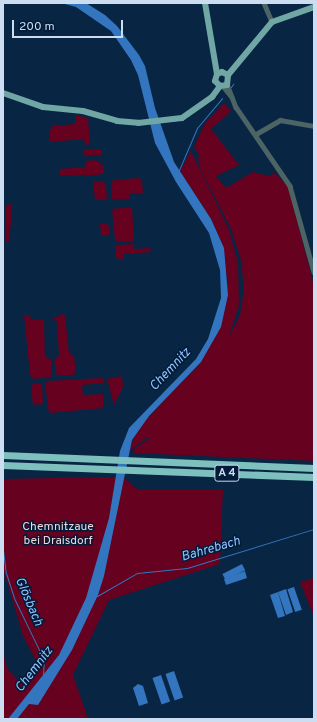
<!DOCTYPE html>
<meta charset="utf-8">
<style>
body{margin:0}
#map{position:relative;width:317px;height:722px;overflow:hidden;background:#092544;font-family:Overpass,sans-serif}
div>[style]{position:absolute}
[style*='--x']{left:calc(var(--x)*1px);top:calc(var(--y)*1px);width:calc(var(--w)*1px);rotate:calc(var(--a)*1deg)}
.green>*{inset:0;background:#660120;transform-origin:0 0}
.water>*{inset:0;background:#3375bf;transform-origin:0 0}
.stream>*{height:1px;margin:-0.5px;padding:0 0.5px;transform-origin:0.5px;border-radius:0.5px;background:#3375bf}
.minor>*{height:4.5px;margin:-2.25px;padding:0 2.25px;transform-origin:2.25px;border-radius:2.25px;background:#4c6564}
.major>*{height:6px;margin:-3px;padding:0 3px;transform-origin:3px;border-radius:3px;background:#70a6a4}
.highway>*{height:7px;margin:-3.5px;padding:0 3.5px;transform-origin:3.5px;border-radius:3.5px;background:#7ec0bd}
span{translate:-50% -50%;white-space:nowrap;text-align:center;line-height:1.15;-webkit-text-stroke:3px #011b39;paint-order:stroke}
.shield-label span{padding:1px 3px;background:#011b39;border:1px solid;border-radius:3px;-webkit-text-stroke-width:0}
.shield-label{font-size:11px;color:#ccdcf1;font-weight:700}
.park-label{font-size:12px;color:#f2d5d7}
.water-label{font-size:13px;color:#93c3fd;font-style:italic}
.frame{position:absolute;inset:0;border:4px solid #ccdcf1;pointer-events:none}
.scale{position:absolute;left:12px;top:20px;width:111px;height:18px;box-sizing:border-box;border:2px solid #ccdcf1;border-top:0;padding-left:5px;font-size:12px;line-height:14px;white-space:nowrap;color:#ccdcf1;-webkit-text-stroke:3px #011b39;paint-order:stroke}
</style>
<div id="map">
<div class="green">
<i style="clip-path:polygon(224px 103px,231px 111px,211px 129px,239px 165px,216px 176px,226px 188px,253px 172px,269px 176px,275px 173px,288px 186px,314px 286px,314px 461px,133px 453px,135px 448px,149px 439px,148px 437px,128px 452px,139px 427px,201px 362px,228px 282px,220px 239px,211px 219px,180px 171px,191px 151px,229px 230px,238px 263px,239px 305px,229px 337px,240px 315px,244px 290px,241px 260px,231px 229px,201px 171px,198px 157px,200px 156px,194px 147px,205px 123px)"></i>
<i style="clip-path:polygon(75px 115px,88px 118px,90px 144px,85px 145px,84px 139px,50px 142px,49px 129px,52px 130px,52px 126px,75px 124px)"></i>
<i style="left:102px;top:150px;width:5px;height:18px;rotate:90deg"></i>
<i style="clip-path:polygon(96px 160px,104px 166px,103px 173px,98px 175px,60px 176px,60px 169px,85px 167px,85px 161px)"></i>
<i style="clip-path:polygon(139px 178px,142px 180px,143px 193px,130px 194px,129px 199px,112px 199px,111px 183px,114px 180px)"></i>
<i style="clip-path:polygon(102px 181px,106px 185px,107px 200px,95px 200px,93px 182px)"></i>
<i style="clip-path:polygon(11px 203px,12px 226px,9px 227px,10px 241px,6px 241px,5px 207px)"></i>
<i style="clip-path:polygon(132px 207px,134px 241px,118px 242px,115px 240px,112px 209px)"></i>
<i style="clip-path:polygon(100px 223px,109px 225px,109px 235px,101px 236px)"></i>
<i style="clip-path:polygon(133px 244px,134px 249px,150px 248px,151px 252px,124px 254px,124px 260px,116px 258px,115px 245px)"></i>
<i style="clip-path:polygon(61px 313px,65px 316px,69px 353px,74px 356px,76px 372px,73px 375px,57px 376px,54px 360px,59px 356px,57px 322px,53px 317px,61px 316px)"></i>
<i style="clip-path:polygon(24px 315px,30px 315px,31px 320px,44px 320px,45px 356px,51px 360px,52px 377px,33px 379px,30px 375px)"></i>
<i style="clip-path:polygon(122px 376px,123px 387px,114px 405px,107px 379px)"></i>
<i style="clip-path:polygon(102px 378px,105px 383px,82px 385px,83px 395px,103px 394px,103px 408px,49px 413px,45px 384px,47px 381px)"></i>
<i style="clip-path:polygon(34px 383px,42px 384px,43px 404px,33px 405px,31px 386px)"></i>
<i style="clip-path:polygon(107px 477px,124px 478px,137px 489px,223px 489px,220px 564px,109px 600px,73px 675px,88px 719px,3px 719px,3px 652px,7px 668px,20px 683px,38px 665px,23px 636px,3px 568px,3px 479px)"></i>
<i style="clip-path:polygon(314px 578px,314px 617px,300px 582px)"></i>
</div>
<div class="water">
<i style="clip-path:polygon(61px 3px,86px 3px,105px 15px,117px 26px,139px 55px,145px 66px,155px 108px,174px 162px,211px 219px,224px 248px,228px 295px,221px 327px,201px 362px,149px 416px,132px 440px,104px 576px,98px 595px,72px 650px,38px 705px,29px 704px,17px 719px,8px 719px,59px 655px,86px 598px,109px 518px,120px 451px,129px 428px,196px 359px,208px 339px,221px 298px,220px 270px,209px 233px,176px 182px,155px 143px,138px 75px,131px 60px,111px 31px,76px 7px)"></i>
<i style="left:242px;top:564px;width:7px;height:22px;rotate:63deg"></i>
<i style="clip-path:polygon(245px 571px,247px 578px,226px 585px,224px 579px)"></i>
<i style="left:294px;top:587px;width:24px;height:7px;rotate:71deg"></i>
<i style="clip-path:polygon(286px 589px,293px 612px,286px 615px,278px 592px)"></i>
<i style="clip-path:polygon(278px 592px,285px 616px,278px 618px,270px 595px)"></i>
<i style="left:174px;top:671px;width:28px;height:9px;rotate:71deg"></i>
<i style="left:161px;top:675px;width:28px;height:9px;rotate:71deg"></i>
<i style="clip-path:polygon(138px 684px,143px 686px,148px 703px,139px 706px,133px 688px)"></i>
</div>
<div class="stream">
<i style="--x:231;--y:87;--w:4;--a:-56"></i>
<i style="--x:179;--y:170;--w:46;--a:-66.8"></i>
<i style="--x:197;--y:128;--w:39;--a:-50"></i>
<i style="--x:3;--y:550;--w:23;--a:83"></i>
<i style="--x:6;--y:573;--w:26;--a:72"></i>
<i style="--x:14;--y:598;--w:69;--a:64.2"></i>
<i style="--x:44;--y:660;--w:15;--a:94"></i>
<i style="--x:97;--y:596;--w:46;--a:-29.9"></i>
<i style="--x:137;--y:573;--w:50;--a:-5.7"></i>
<i style="--x:187;--y:568;--w:133;--a:-17.1"></i>
</div>
<div class="minor">
<i style="--x:264;--y:3;--w:21;--a:67"></i>
<i style="--x:227;--y:84;--w:25;--a:69"></i>
<i style="--x:236;--y:107;--w:96;--a:55.6"></i>
<i style="--x:290;--y:186;--w:89;--a:74.4"></i>
<i style="--x:223;--y:86;--w:14;--a:51"></i>
<i style="--x:256;--y:134;--w:28;--a:-30"></i>
<i style="--x:280;--y:120;--w:35;--a:10"></i>
</div>
<div class="major">
<i style="--x:205;--y:3;--w:72;--a:80.4"></i>
<i style="--x:217;--y:74;--w:7;--a:106"></i>
<i style="--x:215;--y:81;--w:7;--a:45"></i>
<i style="--x:220;--y:86;--w:7;--a:-8"></i>
<i style="--x:227;--y:85;--w:10;--a:-84"></i>
<i style="--x:228;--y:75;--w:7;--a:-153"></i>
<i style="--x:222;--y:72;--w:5;--a:158"></i>
<i style="--x:228;--y:75;--w:69;--a:-50.3"></i>
<i style="--x:272;--y:22;--w:45;--a:-19.7"></i>
<i style="--x:3;--y:93;--w:42;--a:19.3"></i>
<i style="--x:43;--y:107;--w:40;--a:5.7"></i>
<i style="--x:83;--y:111;--w:35;--a:16"></i>
<i style="--x:117;--y:121;--w:21;--a:5"></i>
<i style="--x:138;--y:123;--w:44;--a:-6.5"></i>
<i style="--x:182;--y:118;--w:37;--a:-35"></i>
<i style="--x:212;--y:97;--w:14;--a:-54"></i>
</div>
<div class="highway">
<i style="--x:3;--y:455;--w:311;--a:2.4"></i>
<i style="--x:3;--y:465;--w:311;--a:2.2"></i>
</div>
<div class="shield-label">
<span style="left:227px;top:473px">A 4</span>
</div>
<div class="park-label">
<span style="left:58px;top:535px">Chemnitzaue<br>bei Draisdorf</span>
</div>
<div class="water-label">
<span style="left:171px;top:370px;rotate:-47deg">Chemnitz</span>
<span style="left:211px;top:550px;rotate:-16deg">Bahrebach</span>
<span style="left:28px;top:602px;rotate:67deg">Glösbach</span>
<span style="left:35px;top:670px;rotate:-53deg">Chemnitz</span>
</div>
<div class="frame"></div>
<div class="scale">200 m</div>
</div>
